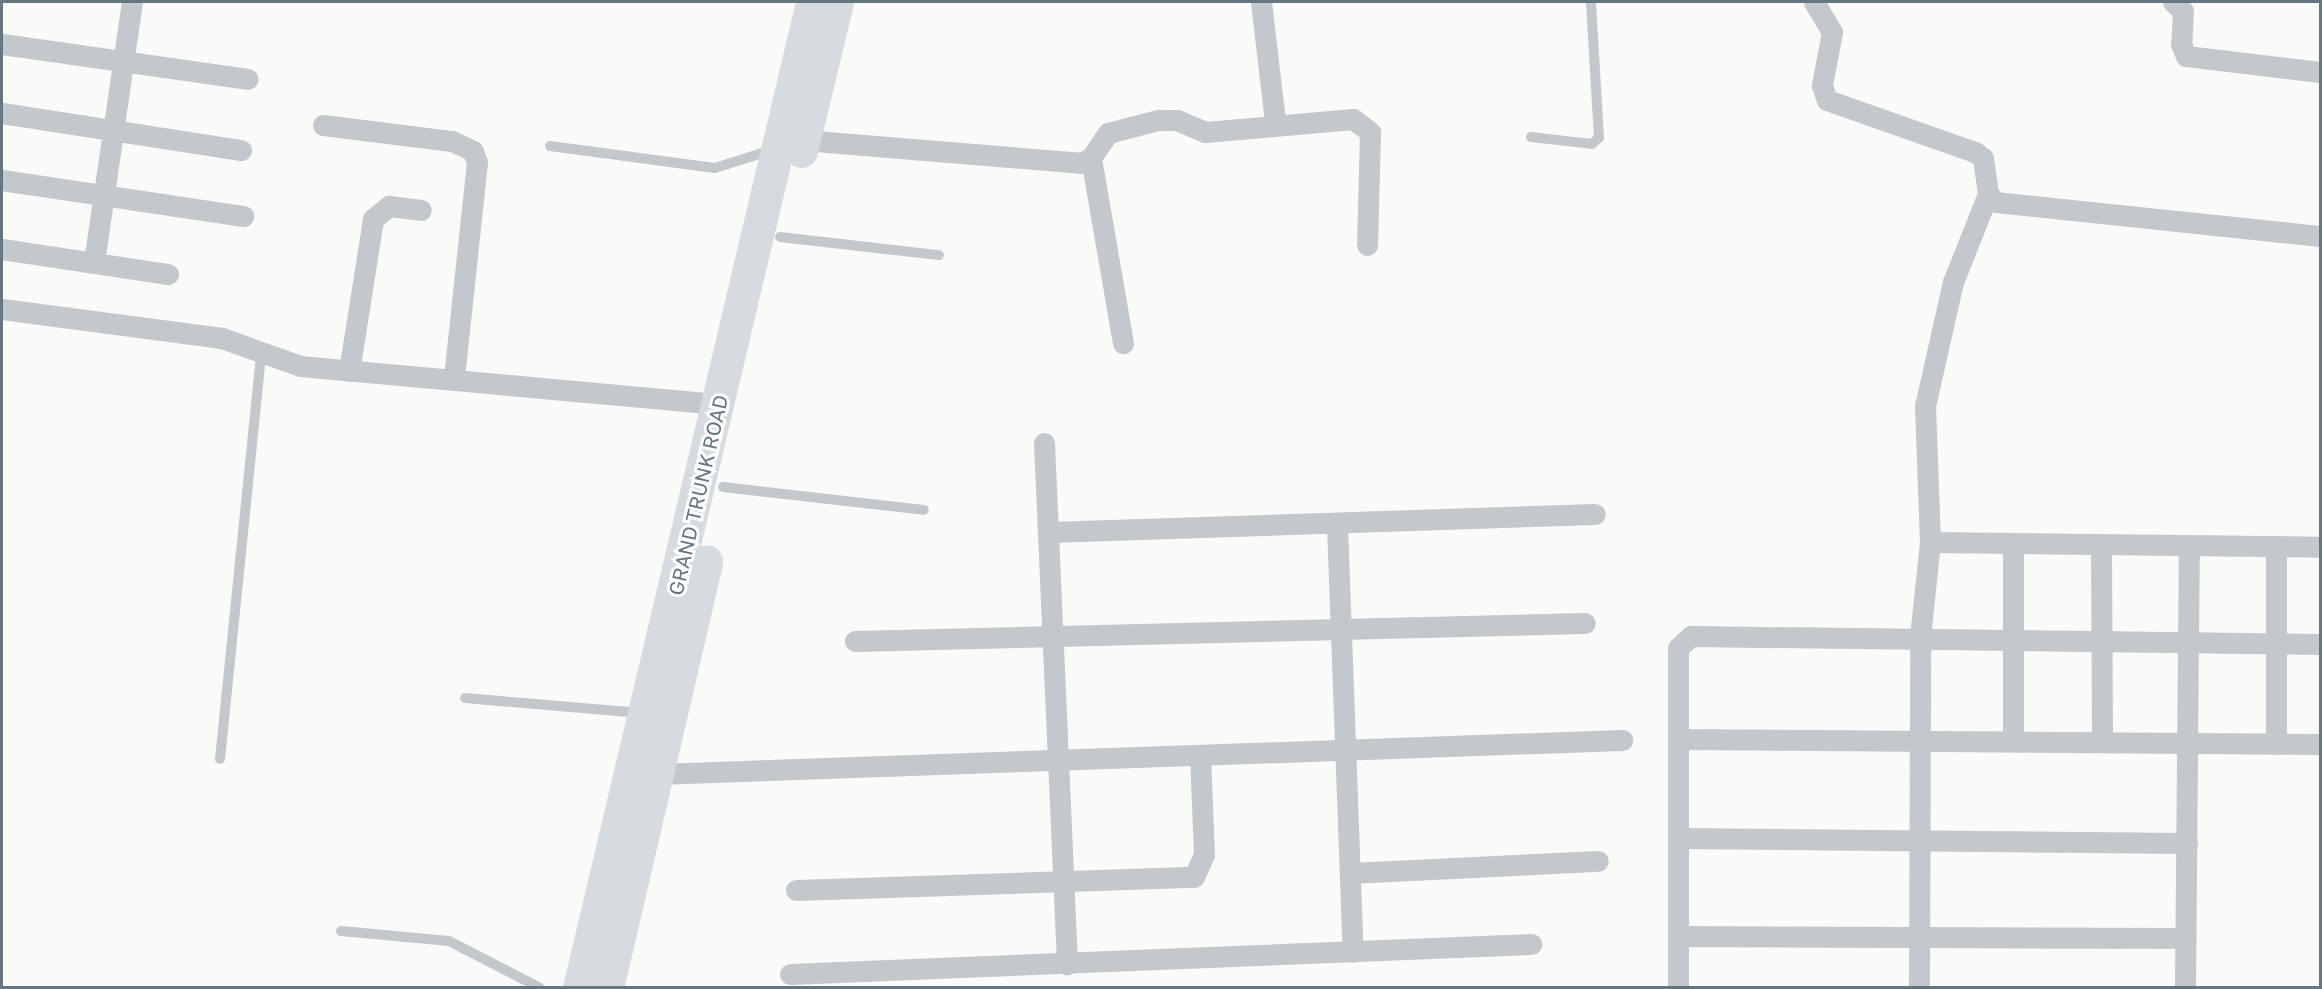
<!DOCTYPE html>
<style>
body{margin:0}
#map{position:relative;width:2322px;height:989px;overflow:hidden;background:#fafaf8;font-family:"Golos Text",sans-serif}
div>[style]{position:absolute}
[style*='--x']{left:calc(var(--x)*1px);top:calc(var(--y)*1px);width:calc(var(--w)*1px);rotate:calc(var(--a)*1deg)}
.lane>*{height:10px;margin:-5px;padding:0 5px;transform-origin:5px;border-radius:5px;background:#c3c8cc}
.street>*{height:21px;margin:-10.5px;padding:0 10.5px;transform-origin:10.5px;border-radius:10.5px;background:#c3c8cc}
.highway>*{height:33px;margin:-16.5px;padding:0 16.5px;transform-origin:16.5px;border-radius:16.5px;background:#d6dbdf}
span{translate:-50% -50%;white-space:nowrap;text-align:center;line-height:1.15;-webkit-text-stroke:6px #fff;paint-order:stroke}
.street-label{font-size:20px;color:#657683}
.frame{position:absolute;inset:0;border:3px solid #657683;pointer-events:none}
</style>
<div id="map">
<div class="lane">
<i style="--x:1531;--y:137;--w:61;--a:6.5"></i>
<i style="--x:1592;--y:144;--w:9;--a:-41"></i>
<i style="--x:1599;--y:138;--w:136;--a:-93.4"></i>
<i style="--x:550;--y:146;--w:166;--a:7.6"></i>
<i style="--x:715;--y:168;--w:60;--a:-17.5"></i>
<i style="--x:780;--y:237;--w:160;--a:6.5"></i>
<i style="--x:723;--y:487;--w:202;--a:6.5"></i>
<i style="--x:465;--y:698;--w:176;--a:4.9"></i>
<i style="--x:220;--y:759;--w:409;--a:-84.2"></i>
<i style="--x:341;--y:931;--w:108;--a:5.3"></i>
<i style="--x:449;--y:941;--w:102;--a:27.3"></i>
</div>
<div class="street">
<i style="--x:1261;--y:2;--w:121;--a:83.3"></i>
<i style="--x:1814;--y:2;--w:35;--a:59"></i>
<i style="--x:1832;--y:32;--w:54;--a:100.7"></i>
<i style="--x:1822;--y:85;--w:16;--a:72"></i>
<i style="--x:1827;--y:100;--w:157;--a:19.4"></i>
<i style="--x:1975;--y:152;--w:10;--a:37"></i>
<i style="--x:1983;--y:158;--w:36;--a:82"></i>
<i style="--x:1988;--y:194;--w:11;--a:45"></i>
<i style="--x:1996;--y:202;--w:326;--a:6"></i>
<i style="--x:2173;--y:2;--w:13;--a:42"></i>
<i style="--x:2183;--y:11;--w:33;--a:93"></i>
<i style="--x:2181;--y:44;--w:13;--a:67"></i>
<i style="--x:2186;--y:56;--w:135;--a:6.8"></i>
<i style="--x:2;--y:44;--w:248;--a:8.1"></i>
<i style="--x:2;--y:113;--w:242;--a:8.8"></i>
<i style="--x:323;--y:125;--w:130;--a:7.1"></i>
<i style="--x:452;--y:141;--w:23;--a:25"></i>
<i style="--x:473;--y:151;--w:12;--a:70"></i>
<i style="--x:477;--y:162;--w:217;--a:96.1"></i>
<i style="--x:803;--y:140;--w:278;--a:4.7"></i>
<i style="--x:1080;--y:163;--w:12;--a:-24"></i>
<i style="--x:1091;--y:158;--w:30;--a:-56"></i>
<i style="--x:1108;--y:133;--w:52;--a:-14.6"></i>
<i style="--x:1158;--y:120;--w:19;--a:0"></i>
<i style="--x:1177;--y:120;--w:30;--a:23"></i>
<i style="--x:1205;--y:132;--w:149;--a:-5"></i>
<i style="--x:1353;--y:119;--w:21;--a:37"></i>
<i style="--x:1370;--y:132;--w:113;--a:91.5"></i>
<i style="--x:1091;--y:158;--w:188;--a:80.2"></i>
<i style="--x:2;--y:180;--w:244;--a:8.5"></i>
<i style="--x:2;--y:249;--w:168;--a:8.6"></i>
<i style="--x:94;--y:262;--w:263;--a:-81.7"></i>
<i style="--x:2;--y:309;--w:222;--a:7.5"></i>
<i style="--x:222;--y:338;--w:83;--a:19.7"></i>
<i style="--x:300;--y:366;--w:421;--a:5.2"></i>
<i style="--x:349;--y:371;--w:154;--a:-81"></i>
<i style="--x:373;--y:219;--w:21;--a:-39"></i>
<i style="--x:389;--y:206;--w:32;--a:7"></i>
<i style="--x:1044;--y:443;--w:522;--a:87.47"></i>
<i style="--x:1337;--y:525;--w:427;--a:87.9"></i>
<i style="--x:1049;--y:532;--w:546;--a:-1.89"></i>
<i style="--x:1930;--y:542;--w:390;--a:0.7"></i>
<i style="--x:2101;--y:544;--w:198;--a:89.7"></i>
<i style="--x:2276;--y:546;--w:198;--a:90"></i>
<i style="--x:855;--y:641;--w:730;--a:-1.41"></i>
<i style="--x:1678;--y:739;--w:642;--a:0.45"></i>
<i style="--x:2013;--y:741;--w:198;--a:-90"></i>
<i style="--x:657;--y:774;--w:966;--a:-2.02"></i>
<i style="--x:1678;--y:838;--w:509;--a:0.56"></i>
<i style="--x:1350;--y:873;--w:248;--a:-2.8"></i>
<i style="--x:796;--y:890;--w:398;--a:-1.9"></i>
<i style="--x:1194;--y:877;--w:24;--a:-66"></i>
<i style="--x:1204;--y:855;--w:100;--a:-92.3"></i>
<i style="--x:1678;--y:936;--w:507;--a:0.23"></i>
<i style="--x:790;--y:974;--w:742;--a:-2.32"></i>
<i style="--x:1678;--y:988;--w:340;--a:-90"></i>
<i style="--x:1678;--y:648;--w:18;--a:-43"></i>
<i style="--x:1691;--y:636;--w:629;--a:0.73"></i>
<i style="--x:1919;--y:988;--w:351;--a:-89.8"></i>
<i style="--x:1920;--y:637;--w:96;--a:-84"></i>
<i style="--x:1930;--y:542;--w:136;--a:-92.1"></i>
<i style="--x:1925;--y:406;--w:127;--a:-77.3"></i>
<i style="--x:1953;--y:282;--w:95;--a:-68.3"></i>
<i style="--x:2185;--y:988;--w:443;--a:-89.5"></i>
</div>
<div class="highway">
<i style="--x:801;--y:151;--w:153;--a:-76.4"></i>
<i style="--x:579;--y:988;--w:1013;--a:-76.7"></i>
<i style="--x:607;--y:988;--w:438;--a:-76.9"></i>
</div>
<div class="street-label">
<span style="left:698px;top:495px;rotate:-77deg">GRAND TRUNK ROAD</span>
</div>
<div class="frame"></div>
</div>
